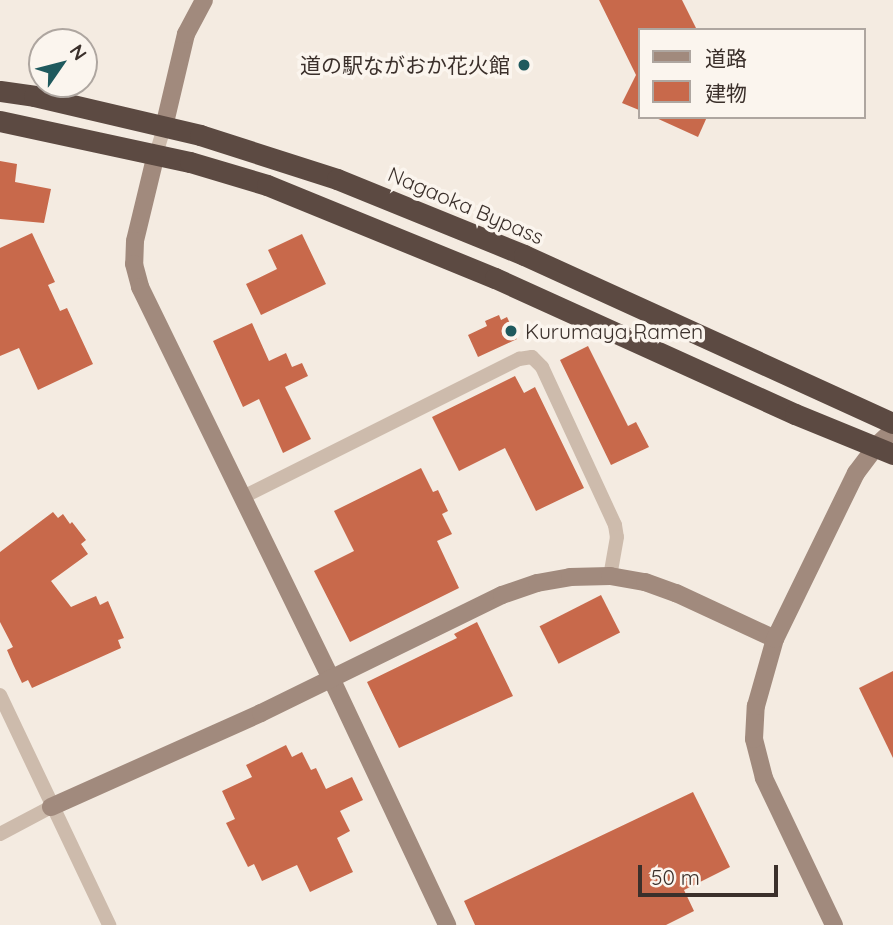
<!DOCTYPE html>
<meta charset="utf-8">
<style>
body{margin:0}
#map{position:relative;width:893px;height:925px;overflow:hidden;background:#f4ebe1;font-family:Quicksand,"Noto Sans JP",sans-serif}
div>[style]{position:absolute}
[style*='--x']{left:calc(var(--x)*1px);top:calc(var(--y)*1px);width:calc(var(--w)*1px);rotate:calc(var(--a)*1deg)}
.building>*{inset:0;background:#c8694b;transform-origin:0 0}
.street>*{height:14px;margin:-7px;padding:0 7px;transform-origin:7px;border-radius:7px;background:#cdbbac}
.secondary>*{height:18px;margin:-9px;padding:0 9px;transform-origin:9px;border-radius:9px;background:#a18a7d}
.highway>*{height:21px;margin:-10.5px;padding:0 10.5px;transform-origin:10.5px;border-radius:10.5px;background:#5c4a42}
.dots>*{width:19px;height:19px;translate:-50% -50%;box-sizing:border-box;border:4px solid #fbf5ee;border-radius:50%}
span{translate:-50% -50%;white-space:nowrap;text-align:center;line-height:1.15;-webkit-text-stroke:7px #fbf5ee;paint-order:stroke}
.poi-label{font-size:21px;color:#3b302b}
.right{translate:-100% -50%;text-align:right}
.left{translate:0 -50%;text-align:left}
.street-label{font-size:21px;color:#3b302b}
.legend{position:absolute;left:638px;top:28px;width:228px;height:91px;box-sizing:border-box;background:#fbf5ee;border:2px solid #aea6a0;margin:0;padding:9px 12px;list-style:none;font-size:21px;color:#3b302b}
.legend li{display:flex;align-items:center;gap:14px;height:35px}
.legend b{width:35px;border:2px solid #aea6a0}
.north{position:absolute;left:28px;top:28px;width:70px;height:70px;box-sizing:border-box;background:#fbf5ee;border:2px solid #aea6a0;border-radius:50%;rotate:55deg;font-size:19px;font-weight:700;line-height:28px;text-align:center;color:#3b302b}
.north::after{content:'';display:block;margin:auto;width:24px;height:32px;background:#1f5a5e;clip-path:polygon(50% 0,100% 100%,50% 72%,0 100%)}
.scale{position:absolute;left:638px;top:865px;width:140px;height:32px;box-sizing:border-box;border:4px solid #3b302b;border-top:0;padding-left:9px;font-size:21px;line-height:24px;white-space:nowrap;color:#3b302b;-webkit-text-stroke:5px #fbf5ee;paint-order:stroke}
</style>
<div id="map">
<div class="building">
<i style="clip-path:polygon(599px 0,682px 0,697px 30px,639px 30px,639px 110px,622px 103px,636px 75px)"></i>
<i style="clip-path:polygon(654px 117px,707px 117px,698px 137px)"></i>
<i style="clip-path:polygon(0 161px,17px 164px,15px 182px,51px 189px,44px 223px,0 219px)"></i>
<i style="clip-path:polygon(32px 233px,55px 282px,48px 285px,60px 311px,67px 308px,93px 364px,38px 390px,19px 348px,0 356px,0 248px)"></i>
<i style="clip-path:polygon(302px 234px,326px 284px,261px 315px,246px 284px,277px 269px,268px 250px)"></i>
<i style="clip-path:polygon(499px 315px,501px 320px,507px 317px,517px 339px,478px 357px,468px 335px,487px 326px,485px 321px)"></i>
<i style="clip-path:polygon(252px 323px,269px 361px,286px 353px,292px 367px,302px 363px,308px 376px,285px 387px,311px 439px,283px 453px,259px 399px,243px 407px,213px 341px)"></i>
<i style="clip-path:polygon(588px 346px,628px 426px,636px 422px,649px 447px,611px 465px,560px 360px)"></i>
<i style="clip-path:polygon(515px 376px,524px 393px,535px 387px,584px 488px,536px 511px,505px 448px,459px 471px,432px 417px)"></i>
<i style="clip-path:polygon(421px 468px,433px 492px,438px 490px,448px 511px,442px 514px,452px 534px,437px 541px,459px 588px,350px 642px,314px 571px,354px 551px,334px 511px)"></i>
<i style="clip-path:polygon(53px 512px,58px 518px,63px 514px,70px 524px,72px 522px,86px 540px,81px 544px,88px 554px,51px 581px,71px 607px,96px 596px,100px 605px,108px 601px,124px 638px,118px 640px,121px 648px,32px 688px,28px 680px,22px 683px,13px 664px,7px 650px,13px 647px,0 622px,0 552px)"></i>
<i style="left:601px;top:595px;width:42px;height:69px;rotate:63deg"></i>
<i style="clip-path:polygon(477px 622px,513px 696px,399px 748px,367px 682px,457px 638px,454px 634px)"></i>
<i style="clip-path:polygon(893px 671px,893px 758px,859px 688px)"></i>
<i style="clip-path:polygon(286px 745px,292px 757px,302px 752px,311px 770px,316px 768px,326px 789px,352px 777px,363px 800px,340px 811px,350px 831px,337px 838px,353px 872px,310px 892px,297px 865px,262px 881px,254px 864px,248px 867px,226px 823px,235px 819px,222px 791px,252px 777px,246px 765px)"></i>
<i style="clip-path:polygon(693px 792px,730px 867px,684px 890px,694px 911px,666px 925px,475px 925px,464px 901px)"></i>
</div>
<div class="street">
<i style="--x:156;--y:154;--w:28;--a:-73"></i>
<i style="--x:243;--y:497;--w:309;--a:-26.6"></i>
<i style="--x:519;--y:359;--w:13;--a:-9"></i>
<i style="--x:532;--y:357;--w:14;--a:45"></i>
<i style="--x:542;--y:367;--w:174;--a:65.2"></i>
<i style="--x:615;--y:525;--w:12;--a:81"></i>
<i style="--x:617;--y:537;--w:40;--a:100"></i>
<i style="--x:0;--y:695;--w:255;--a:64.6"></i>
<i style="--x:0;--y:834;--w:58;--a:-27.9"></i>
</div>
<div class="secondary">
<i style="--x:164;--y:127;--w:96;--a:-76.7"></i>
<i style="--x:186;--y:34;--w:38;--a:-62"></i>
<i style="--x:156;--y:154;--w:89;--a:103.6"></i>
<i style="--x:135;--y:241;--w:23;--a:92"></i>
<i style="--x:134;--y:264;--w:24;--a:75"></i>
<i style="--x:140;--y:287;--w:435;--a:64"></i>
<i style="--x:331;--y:678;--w:273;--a:64.8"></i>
<i style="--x:51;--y:807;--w:230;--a:-24.1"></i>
<i style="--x:261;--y:713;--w:268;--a:-26.1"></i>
<i style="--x:502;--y:595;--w:37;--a:-19"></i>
<i style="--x:537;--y:583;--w:34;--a:-10"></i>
<i style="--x:570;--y:577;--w:40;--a:-1.4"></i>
<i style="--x:610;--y:576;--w:36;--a:10"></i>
<i style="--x:645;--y:582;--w:33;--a:20"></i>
<i style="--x:676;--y:593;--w:109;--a:24.9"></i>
<i style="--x:834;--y:925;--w:163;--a:-115.5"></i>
<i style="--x:764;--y:778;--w:40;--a:-104.4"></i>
<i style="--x:754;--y:739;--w:33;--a:-87"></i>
<i style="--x:756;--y:706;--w:70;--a:-74.2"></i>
<i style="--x:775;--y:639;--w:185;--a:-64"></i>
<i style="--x:856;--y:473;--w:34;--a:-53"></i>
<i style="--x:876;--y:446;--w:23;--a:-43"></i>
</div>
<div class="highway">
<i style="--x:0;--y:91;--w:34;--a:8"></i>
<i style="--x:34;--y:96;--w:171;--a:13.2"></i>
<i style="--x:200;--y:135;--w:144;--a:17.8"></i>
<i style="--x:337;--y:179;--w:202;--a:22.1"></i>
<i style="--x:524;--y:255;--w:405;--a:24.5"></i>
<i style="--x:0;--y:121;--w:194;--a:12.2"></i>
<i style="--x:190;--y:162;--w:80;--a:16.6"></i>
<i style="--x:267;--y:185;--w:246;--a:22.2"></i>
<i style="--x:495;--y:278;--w:329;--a:24.4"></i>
<i style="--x:795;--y:414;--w:106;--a:22.2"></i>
</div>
<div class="dots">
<i style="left:524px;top:65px;background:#1f5a5e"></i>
<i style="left:511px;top:331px;background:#1f5a5e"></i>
</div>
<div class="poi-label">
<span class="right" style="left:510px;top:65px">道の駅ながおか花火館</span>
<span class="left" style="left:525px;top:331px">Kurumaya Ramen</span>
</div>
<div class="street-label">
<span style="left:466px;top:205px;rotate:23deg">Nagaoka Bypass</span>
</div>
<ul class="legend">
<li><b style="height:9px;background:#a18a7d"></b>道路</li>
<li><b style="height:19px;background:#c8694b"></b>建物</li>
</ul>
<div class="north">N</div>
<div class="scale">50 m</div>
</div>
